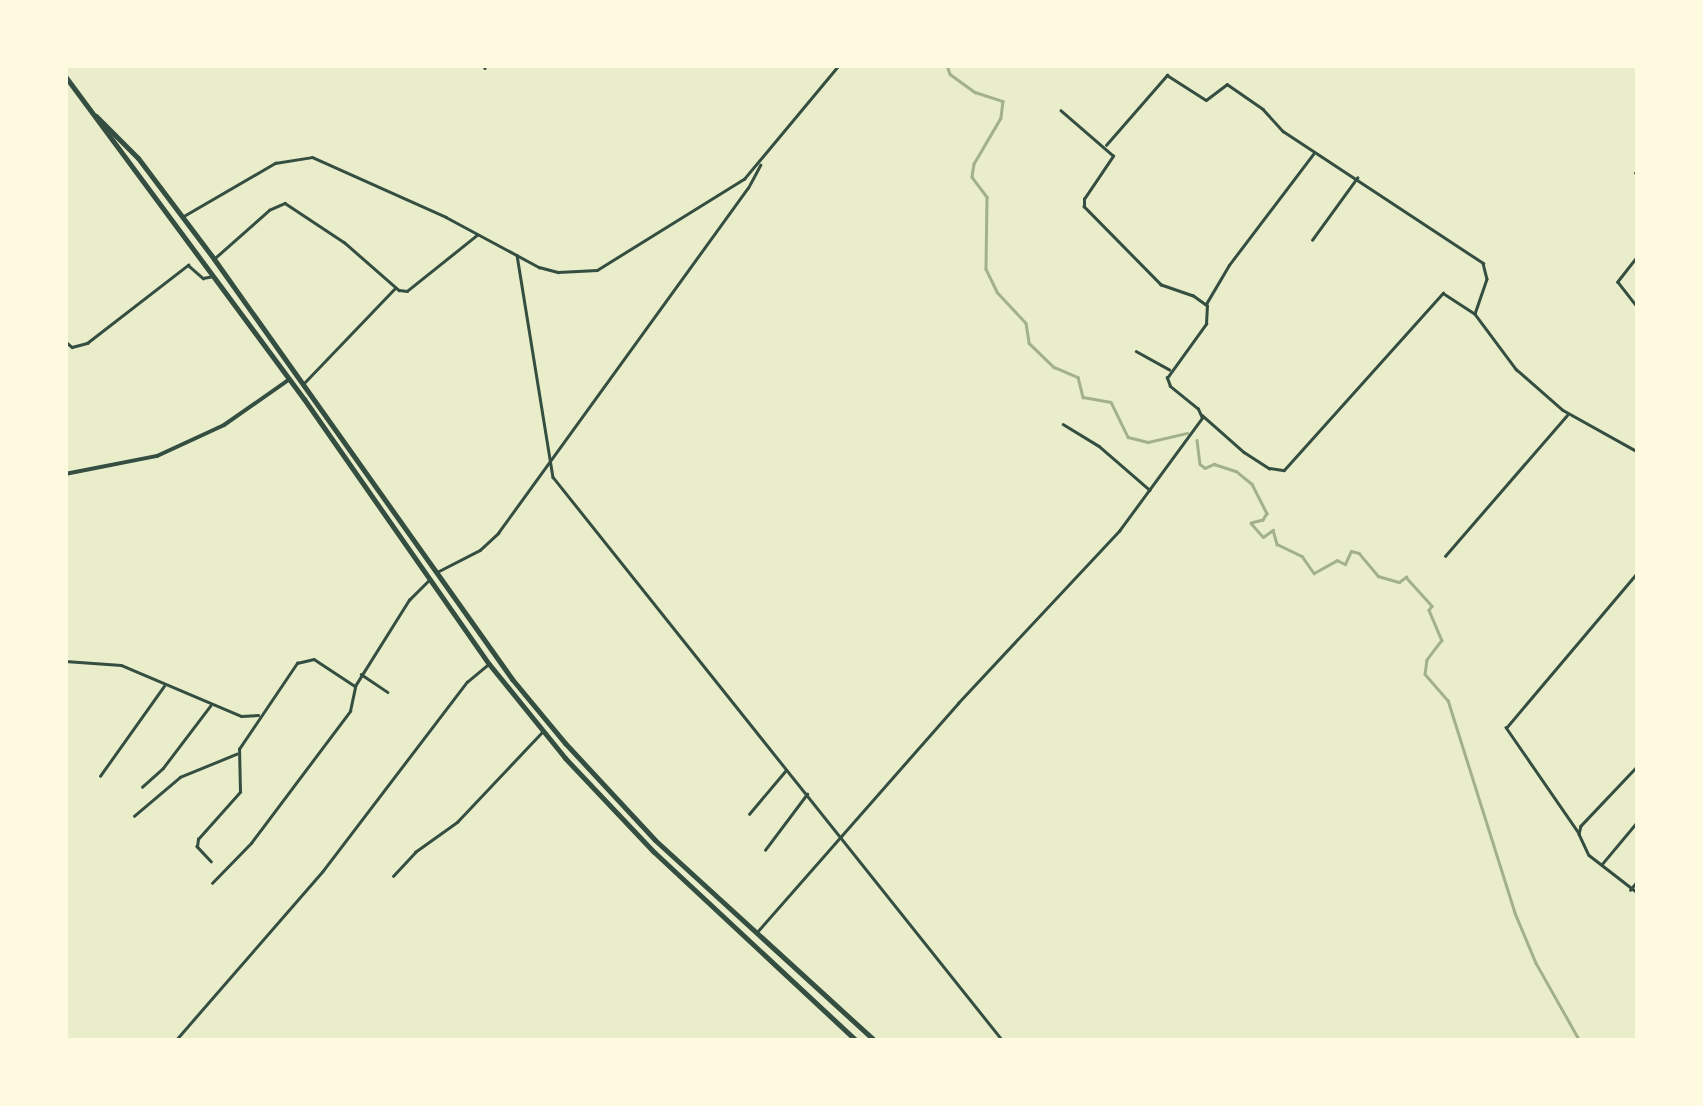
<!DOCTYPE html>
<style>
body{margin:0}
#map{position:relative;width:1703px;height:1106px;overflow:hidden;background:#e9edc9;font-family:"Asap Condensed",sans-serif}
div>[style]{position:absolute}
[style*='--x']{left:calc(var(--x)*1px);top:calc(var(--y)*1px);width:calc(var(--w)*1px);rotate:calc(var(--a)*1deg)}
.stream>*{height:2.5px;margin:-1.25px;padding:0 1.25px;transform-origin:1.25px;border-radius:1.25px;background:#a3b18a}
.minor>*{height:2.5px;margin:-1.25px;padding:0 1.25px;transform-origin:1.25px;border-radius:1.25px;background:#344e41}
.tertiary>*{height:4px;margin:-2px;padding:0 2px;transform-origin:2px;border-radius:2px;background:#344e41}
.trunk>*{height:5px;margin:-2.5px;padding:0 2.5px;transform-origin:2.5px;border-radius:2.5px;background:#344e41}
span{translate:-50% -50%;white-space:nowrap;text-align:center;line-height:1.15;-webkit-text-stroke:8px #fefae0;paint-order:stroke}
.frame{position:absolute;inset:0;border:68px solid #fefae0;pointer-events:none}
</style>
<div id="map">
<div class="stream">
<i style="--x:947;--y:65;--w:9;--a:72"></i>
<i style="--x:950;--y:74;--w:31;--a:36"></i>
<i style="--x:975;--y:92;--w:29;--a:18"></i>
<i style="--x:1003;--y:101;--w:17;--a:97"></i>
<i style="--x:1001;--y:118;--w:53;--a:120.4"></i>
<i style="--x:974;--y:164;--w:13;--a:99"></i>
<i style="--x:972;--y:177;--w:25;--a:53"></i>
<i style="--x:987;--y:197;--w:72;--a:90.8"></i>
<i style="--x:986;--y:269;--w:25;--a:64"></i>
<i style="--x:997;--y:292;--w:42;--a:46.9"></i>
<i style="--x:1026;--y:323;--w:20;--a:81"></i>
<i style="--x:1029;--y:343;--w:35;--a:44"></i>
<i style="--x:1054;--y:367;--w:26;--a:23"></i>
<i style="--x:1078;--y:377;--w:21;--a:76"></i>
<i style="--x:1083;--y:397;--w:28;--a:10"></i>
<i style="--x:1111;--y:402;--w:39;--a:64"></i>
<i style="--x:1128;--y:437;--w:21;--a:14"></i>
<i style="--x:1148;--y:442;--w:40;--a:-13"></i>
<i style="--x:1197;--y:440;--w:24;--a:83"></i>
<i style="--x:1200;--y:464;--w:6;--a:39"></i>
<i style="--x:1205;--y:468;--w:10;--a:-24"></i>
<i style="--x:1214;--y:464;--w:23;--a:18"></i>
<i style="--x:1236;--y:471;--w:21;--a:39"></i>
<i style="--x:1252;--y:484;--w:33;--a:63"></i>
<i style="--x:1267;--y:513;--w:8;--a:120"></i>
<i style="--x:1263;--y:520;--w:12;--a:166"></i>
<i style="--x:1251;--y:523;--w:18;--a:49"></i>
<i style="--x:1263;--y:537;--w:12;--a:-35"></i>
<i style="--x:1273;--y:530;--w:15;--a:74"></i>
<i style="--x:1277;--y:544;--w:28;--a:26"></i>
<i style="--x:1302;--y:556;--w:21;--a:55"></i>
<i style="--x:1314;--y:573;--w:26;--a:-29"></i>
<i style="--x:1337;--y:560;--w:9;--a:27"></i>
<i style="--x:1345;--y:564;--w:14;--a:-65"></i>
<i style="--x:1351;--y:551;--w:8;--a:14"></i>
<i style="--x:1359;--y:553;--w:30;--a:50"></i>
<i style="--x:1378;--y:576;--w:22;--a:16"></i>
<i style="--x:1399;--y:582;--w:9;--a:-36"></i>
<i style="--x:1406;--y:577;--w:39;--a:48"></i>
<i style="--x:1432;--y:606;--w:5;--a:127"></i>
<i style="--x:1429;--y:610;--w:33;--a:67"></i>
<i style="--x:1442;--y:640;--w:25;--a:127"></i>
<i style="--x:1427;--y:660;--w:14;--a:98"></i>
<i style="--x:1425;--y:674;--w:35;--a:49"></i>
<i style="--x:1448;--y:700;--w:223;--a:72.5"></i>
<i style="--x:1515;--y:913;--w:54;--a:67.2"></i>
<i style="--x:1536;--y:963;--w:90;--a:60.6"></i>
</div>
<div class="minor">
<i style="--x:485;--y:65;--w:3;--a:90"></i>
<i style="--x:1106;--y:145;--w:93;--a:-48.9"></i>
<i style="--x:1167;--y:75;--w:46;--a:32.7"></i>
<i style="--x:1206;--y:100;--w:26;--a:-37"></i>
<i style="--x:1227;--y:84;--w:44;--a:34.8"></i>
<i style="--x:1263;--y:109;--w:30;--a:48"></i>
<i style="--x:1283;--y:131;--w:240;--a:33.4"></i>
<i style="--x:1483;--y:263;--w:16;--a:76"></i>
<i style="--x:1487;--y:279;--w:36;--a:109"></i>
<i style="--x:1635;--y:173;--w:5;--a:-53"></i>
<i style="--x:182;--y:217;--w:108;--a:-30.1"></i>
<i style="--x:275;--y:163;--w:37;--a:-9"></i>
<i style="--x:312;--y:157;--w:147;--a:24.1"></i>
<i style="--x:446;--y:217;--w:106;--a:28.3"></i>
<i style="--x:539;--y:267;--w:20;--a:15"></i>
<i style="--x:558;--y:272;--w:39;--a:-3"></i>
<i style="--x:597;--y:270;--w:173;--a:-31.8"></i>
<i style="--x:744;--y:179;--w:148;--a:-50.2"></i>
<i style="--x:1312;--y:240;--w:77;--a:-54"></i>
<i style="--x:517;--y:255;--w:225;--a:80.8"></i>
<i style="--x:553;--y:477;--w:722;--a:51.41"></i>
<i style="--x:1638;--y:256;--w:33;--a:128"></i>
<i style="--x:1618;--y:282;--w:33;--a:52"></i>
<i style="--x:215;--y:258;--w:72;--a:-41.6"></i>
<i style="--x:269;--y:210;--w:17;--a:-24"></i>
<i style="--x:285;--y:203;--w:71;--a:33.5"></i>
<i style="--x:344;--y:242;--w:73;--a:41.1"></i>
<i style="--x:399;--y:290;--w:8;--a:7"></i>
<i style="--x:407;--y:291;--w:90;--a:-38.7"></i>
<i style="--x:1206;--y:304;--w:45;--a:-59.5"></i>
<i style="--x:1229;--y:265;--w:141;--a:-52.8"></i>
<i style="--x:65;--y:341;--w:9;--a:41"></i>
<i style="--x:72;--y:347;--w:16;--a:-15"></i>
<i style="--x:87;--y:343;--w:128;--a:-37.7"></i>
<i style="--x:188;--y:265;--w:20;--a:41"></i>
<i style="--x:203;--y:278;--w:10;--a:-11"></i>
<i style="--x:1136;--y:351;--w:38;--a:29"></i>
<i style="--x:305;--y:382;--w:130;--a:-46.2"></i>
<i style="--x:1202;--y:415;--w:56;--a:41.4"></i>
<i style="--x:1244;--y:452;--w:30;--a:33"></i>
<i style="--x:1269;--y:468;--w:15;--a:8"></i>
<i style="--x:1284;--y:470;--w:238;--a:-48.1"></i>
<i style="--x:1443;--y:293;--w:38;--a:33"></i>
<i style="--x:1475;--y:314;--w:69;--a:53.3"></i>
<i style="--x:1516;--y:369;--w:62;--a:41.1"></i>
<i style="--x:1563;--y:410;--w:86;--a:29.2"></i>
<i style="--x:1063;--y:424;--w:42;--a:31.4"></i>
<i style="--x:1099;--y:446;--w:67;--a:40.8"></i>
<i style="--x:1445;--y:556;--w:186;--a:-49.1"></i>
<i style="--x:437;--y:572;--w:48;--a:-27.1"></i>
<i style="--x:480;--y:550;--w:25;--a:-43"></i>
<i style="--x:498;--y:533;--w:426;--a:-54.1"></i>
<i style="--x:748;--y:188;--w:26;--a:-62"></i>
<i style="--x:65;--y:661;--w:56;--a:4.1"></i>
<i style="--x:121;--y:665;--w:130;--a:23"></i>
<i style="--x:241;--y:716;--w:17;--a:-3"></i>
<i style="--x:361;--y:674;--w:32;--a:34"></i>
<i style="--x:1638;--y:766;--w:83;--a:133.5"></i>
<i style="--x:1581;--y:826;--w:8;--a:104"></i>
<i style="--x:1579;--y:834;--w:23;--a:65"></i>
<i style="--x:1589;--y:855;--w:62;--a:37.8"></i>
<i style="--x:100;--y:776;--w:110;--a:-54.6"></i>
<i style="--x:142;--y:787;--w:28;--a:-42"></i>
<i style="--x:163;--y:768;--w:78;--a:-52.8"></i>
<i style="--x:749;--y:814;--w:57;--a:-49.9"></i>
<i style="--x:134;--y:816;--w:60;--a:-40.3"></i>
<i style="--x:180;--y:777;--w:61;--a:-22.3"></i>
<i style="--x:1579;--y:834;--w:129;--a:-124.6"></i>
<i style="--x:1506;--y:728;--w:204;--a:-49.8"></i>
<i style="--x:765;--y:850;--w:70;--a:-53.1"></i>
<i style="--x:211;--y:862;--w:21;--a:-133"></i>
<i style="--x:197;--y:847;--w:8;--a:-83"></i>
<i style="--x:198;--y:839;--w:63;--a:-48.2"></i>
<i style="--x:240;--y:792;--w:43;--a:-91.3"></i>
<i style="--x:239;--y:749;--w:104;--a:-56"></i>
<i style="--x:297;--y:663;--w:17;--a:-13"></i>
<i style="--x:314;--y:659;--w:49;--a:33.4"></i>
<i style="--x:355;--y:686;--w:102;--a:-57.9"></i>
<i style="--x:409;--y:600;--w:27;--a:-45"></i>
<i style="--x:1602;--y:864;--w:56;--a:-50.1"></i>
<i style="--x:393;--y:876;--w:33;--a:-47"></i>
<i style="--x:415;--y:852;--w:52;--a:-35.5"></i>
<i style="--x:457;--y:822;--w:124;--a:-46.6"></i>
<i style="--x:212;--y:883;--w:56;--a:-45.7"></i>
<i style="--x:251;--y:843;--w:165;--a:-53.1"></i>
<i style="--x:350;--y:711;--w:25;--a:-78"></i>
<i style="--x:1630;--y:890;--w:13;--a:-51"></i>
<i style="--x:757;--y:932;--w:305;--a:-48.7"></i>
<i style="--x:958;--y:703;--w:236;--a:-46.9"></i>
<i style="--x:1119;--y:531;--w:140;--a:-53.7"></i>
<i style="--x:1202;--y:418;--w:10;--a:-114"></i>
<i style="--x:1198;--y:409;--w:36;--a:-141"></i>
<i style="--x:1170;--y:386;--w:9;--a:-111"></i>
<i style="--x:1167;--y:378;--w:67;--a:-54.2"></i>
<i style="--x:1206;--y:324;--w:18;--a:-87"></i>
<i style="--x:1207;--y:306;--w:17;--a:-144"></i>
<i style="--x:1193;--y:296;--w:34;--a:-161"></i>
<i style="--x:1161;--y:285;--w:110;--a:-134.6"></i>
<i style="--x:1084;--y:207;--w:8;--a:-90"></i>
<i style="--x:1084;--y:199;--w:52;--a:-56"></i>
<i style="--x:1113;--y:156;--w:69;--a:-139.1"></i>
<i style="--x:175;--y:1041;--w:224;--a:-49"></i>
<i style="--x:322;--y:872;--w:239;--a:-52.7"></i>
<i style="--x:467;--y:682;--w:25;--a:-40"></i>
</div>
<div class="tertiary">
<i style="--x:65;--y:474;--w:94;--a:-11.1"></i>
<i style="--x:157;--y:456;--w:74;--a:-24.8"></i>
<i style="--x:224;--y:425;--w:80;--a:-34.9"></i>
</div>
<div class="trunk">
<i style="--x:65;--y:76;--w:402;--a:53.5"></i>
<i style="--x:304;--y:399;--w:323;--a:55.1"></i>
<i style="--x:489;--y:664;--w:121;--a:51"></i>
<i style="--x:565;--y:758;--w:129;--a:46.6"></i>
<i style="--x:654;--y:852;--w:277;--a:43"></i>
<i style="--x:96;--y:116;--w:59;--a:45"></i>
<i style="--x:138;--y:158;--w:126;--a:53"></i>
<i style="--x:214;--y:259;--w:515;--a:54.64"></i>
<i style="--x:512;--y:679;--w:83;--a:50.4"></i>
<i style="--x:565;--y:743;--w:132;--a:47.1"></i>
<i style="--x:655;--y:840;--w:298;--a:42.4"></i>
</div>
<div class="frame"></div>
</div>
